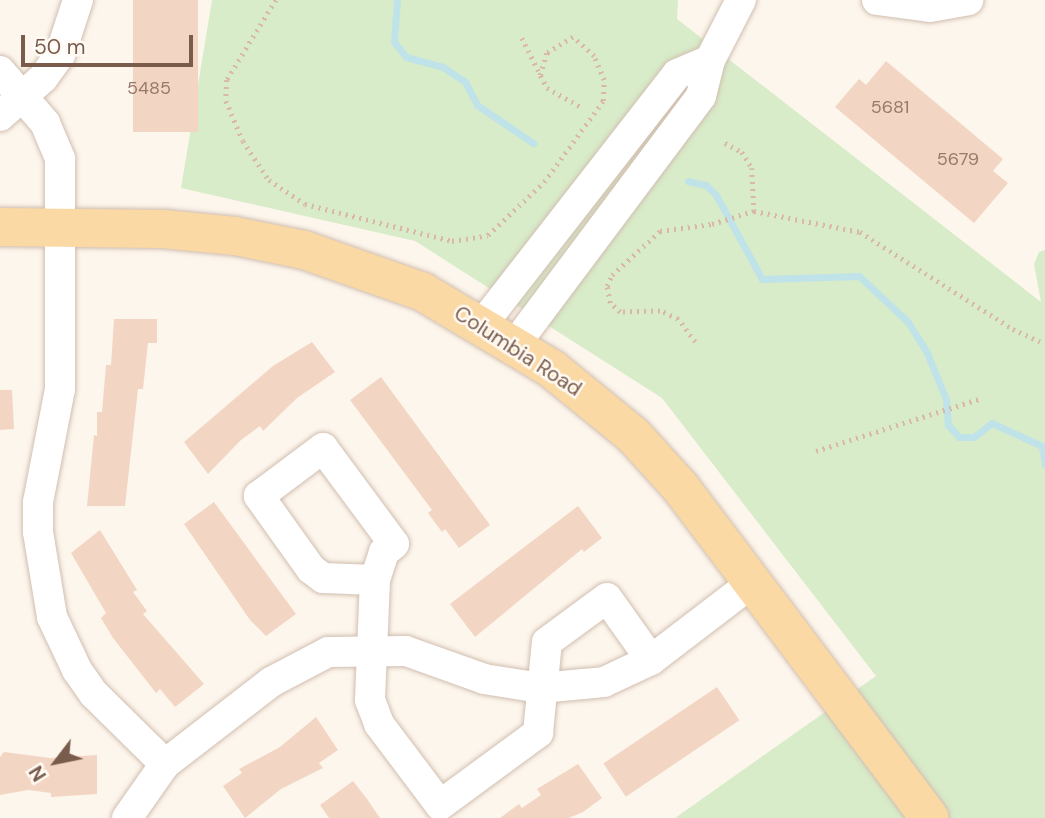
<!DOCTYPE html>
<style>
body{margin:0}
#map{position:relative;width:1045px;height:818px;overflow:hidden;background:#fdf6ec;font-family:"DM Sans",sans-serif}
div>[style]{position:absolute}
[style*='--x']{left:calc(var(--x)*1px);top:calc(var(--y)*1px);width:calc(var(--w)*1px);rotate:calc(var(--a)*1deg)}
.green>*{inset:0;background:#d8ecc9}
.stream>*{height:7px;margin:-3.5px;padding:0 3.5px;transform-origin:3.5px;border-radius:3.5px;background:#bfe3e8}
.building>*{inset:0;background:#f3d5c3;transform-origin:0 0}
.path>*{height:4.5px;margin-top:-2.25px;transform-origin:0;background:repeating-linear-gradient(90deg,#d9b8a5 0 2px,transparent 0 7px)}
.roads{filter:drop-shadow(0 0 2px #d1beb0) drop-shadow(0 0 2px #d1beb0)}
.minor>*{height:30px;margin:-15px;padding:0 15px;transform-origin:15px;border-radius:15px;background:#fff}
.major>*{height:38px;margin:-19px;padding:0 19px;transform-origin:19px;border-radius:19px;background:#fbd9a5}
span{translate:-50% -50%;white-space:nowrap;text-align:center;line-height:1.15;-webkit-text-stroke:5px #fffaf3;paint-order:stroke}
.number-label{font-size:18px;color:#987a6a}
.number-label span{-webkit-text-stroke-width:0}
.street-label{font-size:21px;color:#7a5c4d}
.north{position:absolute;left:21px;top:727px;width:70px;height:70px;-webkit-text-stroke:5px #fffaf3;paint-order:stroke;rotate:238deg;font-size:19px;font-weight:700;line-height:28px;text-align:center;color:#7a5c4d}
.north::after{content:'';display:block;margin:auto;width:24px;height:32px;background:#7a5c4d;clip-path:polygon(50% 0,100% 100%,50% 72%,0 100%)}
.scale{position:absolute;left:21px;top:35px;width:172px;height:32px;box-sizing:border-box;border:4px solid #7a5c4d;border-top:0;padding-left:9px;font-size:21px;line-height:24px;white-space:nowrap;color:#7a5c4d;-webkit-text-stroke:5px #fffaf3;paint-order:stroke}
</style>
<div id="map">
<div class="green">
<i style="clip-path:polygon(212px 0,678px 0,677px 19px,1041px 302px,1034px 264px,1039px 252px,1045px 250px,1045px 818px,675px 818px,876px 676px,662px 398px,415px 241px,181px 188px)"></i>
</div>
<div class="stream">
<i style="--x:397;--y:0;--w:42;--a:94.1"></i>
<i style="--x:394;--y:42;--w:19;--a:51"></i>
<i style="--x:406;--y:57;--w:38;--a:15"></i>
<i style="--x:443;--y:67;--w:27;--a:34"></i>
<i style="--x:465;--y:82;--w:26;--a:62"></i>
<i style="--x:477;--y:105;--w:68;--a:34.2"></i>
<i style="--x:688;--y:181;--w:18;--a:13"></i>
<i style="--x:706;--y:185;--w:14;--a:45"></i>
<i style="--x:716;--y:195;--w:96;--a:61.3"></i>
<i style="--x:762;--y:279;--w:97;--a:-1.8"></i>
<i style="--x:859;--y:276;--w:67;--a:43.2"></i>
<i style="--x:908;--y:322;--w:36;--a:58"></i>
<i style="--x:927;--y:353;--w:50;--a:67.6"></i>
<i style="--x:946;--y:399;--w:26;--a:86"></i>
<i style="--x:948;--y:425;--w:16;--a:47"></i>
<i style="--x:959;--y:437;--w:15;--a:0"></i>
<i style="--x:974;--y:437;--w:23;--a:-38"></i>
<i style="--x:992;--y:423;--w:55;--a:24.7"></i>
<i style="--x:1042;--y:446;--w:19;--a:81"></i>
</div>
<div class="building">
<i style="left:133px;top:0;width:65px;height:132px"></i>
<i style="clip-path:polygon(886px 61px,1003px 159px,993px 171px,1008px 183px,974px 223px,835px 107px,859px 79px,866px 85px)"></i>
<i style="clip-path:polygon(114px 319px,157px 319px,157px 343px,148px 343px,143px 389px,138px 389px,125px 506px,87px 506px,94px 435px,97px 436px,97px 412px,102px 412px,106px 365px,111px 365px)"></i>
<i style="clip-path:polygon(312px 342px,335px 372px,297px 398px,263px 431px,260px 426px,241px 440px,208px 474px,184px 442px,273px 366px)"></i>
<i style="clip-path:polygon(381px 377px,490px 525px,459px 548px,445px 529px,442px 532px,428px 513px,432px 510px,350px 400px)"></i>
<i style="clip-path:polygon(0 390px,12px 390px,14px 429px,0 430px)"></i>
<i style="clip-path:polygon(214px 502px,296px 614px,266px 636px,250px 620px,184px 524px)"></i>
<i style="clip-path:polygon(578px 506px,602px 538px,584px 552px,582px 549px,475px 637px,450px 604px)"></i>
<i style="clip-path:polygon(100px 530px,137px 590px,133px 592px,147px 611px,143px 614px,204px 684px,175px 707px,160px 689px,156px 693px,113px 638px,101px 618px,106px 613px,71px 553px)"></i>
<i style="left:717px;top:687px;width:40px;height:137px;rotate:56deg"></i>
<i style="clip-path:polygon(316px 717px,338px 750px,319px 763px,323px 768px,281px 789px,245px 818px,223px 786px,242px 773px,239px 769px,280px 747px)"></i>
<i style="clip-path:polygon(4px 752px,50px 758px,97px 755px,97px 794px,51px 797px,51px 793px,28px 790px,0 795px,0 757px)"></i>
<i style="clip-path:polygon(578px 764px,602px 798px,583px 812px,569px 818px,500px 818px,519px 804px,522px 808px,541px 795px,537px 789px)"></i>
<i style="clip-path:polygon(353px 781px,367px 799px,380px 818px,329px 818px,320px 805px)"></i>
</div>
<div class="path">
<i style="--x:276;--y:0;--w:94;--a:121.5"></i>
<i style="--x:227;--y:80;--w:21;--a:93"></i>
<i style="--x:226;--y:101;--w:43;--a:67"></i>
<i style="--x:243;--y:141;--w:47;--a:56.3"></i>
<i style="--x:269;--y:180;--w:43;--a:33.7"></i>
<i style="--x:305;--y:204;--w:152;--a:14.1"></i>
<i style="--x:452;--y:241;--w:36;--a:-9"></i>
<i style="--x:488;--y:235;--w:77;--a:-43.4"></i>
<i style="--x:544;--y:182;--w:100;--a:-53.9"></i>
<i style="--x:603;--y:101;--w:21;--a:-87"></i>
<i style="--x:604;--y:80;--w:26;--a:-113"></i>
<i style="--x:594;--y:56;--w:28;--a:-138"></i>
<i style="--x:573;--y:37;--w:31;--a:148"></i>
<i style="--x:547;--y:53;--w:25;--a:106"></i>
<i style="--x:522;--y:38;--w:56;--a:63.4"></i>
<i style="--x:547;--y:88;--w:38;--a:29"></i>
<i style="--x:725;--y:143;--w:19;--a:28"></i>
<i style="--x:742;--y:152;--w:19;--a:58"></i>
<i style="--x:752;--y:168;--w:43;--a:87.3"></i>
<i style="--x:695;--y:342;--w:29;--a:-126"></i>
<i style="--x:678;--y:319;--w:20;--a:-156"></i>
<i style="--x:660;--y:311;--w:40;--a:178.6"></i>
<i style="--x:620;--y:312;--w:13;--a:-138"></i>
<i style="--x:610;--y:303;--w:17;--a:-100"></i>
<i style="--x:607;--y:286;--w:12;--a:-66"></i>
<i style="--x:612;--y:275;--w:65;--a:-42.5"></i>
<i style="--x:660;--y:231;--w:52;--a:-7.7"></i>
<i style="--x:712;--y:224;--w:44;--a:-17.2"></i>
<i style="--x:754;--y:211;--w:108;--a:11.2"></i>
<i style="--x:860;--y:232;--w:181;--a:32.4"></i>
<i style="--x:1013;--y:329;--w:35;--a:25"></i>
<i style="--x:816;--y:451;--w:171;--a:-17.7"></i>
</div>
<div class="roads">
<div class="minor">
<i style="--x:877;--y:0;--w:53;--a:7.5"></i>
<i style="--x:930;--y:7;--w:39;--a:-10"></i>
<i style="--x:0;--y:71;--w:69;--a:49.1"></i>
<i style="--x:45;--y:123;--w:39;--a:67"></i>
<i style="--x:60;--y:159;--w:230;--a:90"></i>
<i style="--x:60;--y:389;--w:115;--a:101"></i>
<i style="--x:38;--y:502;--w:30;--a:90"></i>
<i style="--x:38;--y:532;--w:86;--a:80.6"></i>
<i style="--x:52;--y:617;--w:59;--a:64.7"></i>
<i style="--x:77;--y:670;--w:29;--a:55"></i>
<i style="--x:94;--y:694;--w:100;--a:44.6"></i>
<i style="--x:165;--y:764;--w:134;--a:-37.7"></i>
<i style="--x:271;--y:682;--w:64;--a:-27.8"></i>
<i style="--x:328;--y:652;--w:78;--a:-0.7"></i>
<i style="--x:406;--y:651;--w:83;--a:19.7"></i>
<i style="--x:484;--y:679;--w:58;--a:9"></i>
<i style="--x:541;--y:688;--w:63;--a:-5.4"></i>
<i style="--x:604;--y:682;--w:52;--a:-25.1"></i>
<i style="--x:651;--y:660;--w:128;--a:-37.4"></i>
<i style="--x:0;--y:116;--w:57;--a:-41.5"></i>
<i style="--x:43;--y:78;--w:29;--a:-54"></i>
<i style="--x:60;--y:55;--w:58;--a:-71.9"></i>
<i style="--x:481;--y:326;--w:319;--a:-52.1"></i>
<i style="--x:677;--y:74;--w:36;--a:-23"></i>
<i style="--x:514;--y:346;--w:312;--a:-53.2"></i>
<i style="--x:701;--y:96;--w:37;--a:-76"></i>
<i style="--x:710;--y:60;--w:68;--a:-62.7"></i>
<i style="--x:375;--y:580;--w:52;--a:-177.8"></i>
<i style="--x:323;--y:578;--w:15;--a:-143"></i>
<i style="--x:311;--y:569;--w:90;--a:-125.5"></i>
<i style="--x:259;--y:496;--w:80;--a:-36.9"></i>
<i style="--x:323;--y:448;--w:119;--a:53.5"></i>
<i style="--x:394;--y:544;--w:13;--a:141"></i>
<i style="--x:384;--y:552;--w:29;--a:108"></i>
<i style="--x:375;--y:580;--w:120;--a:92.4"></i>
<i style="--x:370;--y:700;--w:26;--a:69"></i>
<i style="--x:379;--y:724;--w:101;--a:53"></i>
<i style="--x:440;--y:805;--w:122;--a:-36.3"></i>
<i style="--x:538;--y:733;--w:91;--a:-84.4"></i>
<i style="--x:547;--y:642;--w:74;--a:-36.3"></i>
<i style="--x:607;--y:598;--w:76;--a:54.6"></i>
<i style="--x:127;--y:818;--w:66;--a:-54.9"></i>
</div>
<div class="major">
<i style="--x:0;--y:227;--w:163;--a:0.7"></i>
<i style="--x:163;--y:229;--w:72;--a:5.6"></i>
<i style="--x:235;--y:236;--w:70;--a:11.5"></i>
<i style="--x:304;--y:250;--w:126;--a:19.4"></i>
<i style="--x:423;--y:292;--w:150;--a:30.8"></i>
<i style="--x:552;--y:369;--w:104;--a:39.2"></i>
<i style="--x:633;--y:435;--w:72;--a:47.8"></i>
<i style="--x:681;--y:488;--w:413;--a:53"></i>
</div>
</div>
<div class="number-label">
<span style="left:149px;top:88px">5485</span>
<span style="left:890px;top:107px">5681</span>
<span style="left:958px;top:159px">5679</span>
</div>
<div class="street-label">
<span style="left:518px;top:351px;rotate:33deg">Columbia Road</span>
</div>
<div class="north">N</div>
<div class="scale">50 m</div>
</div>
